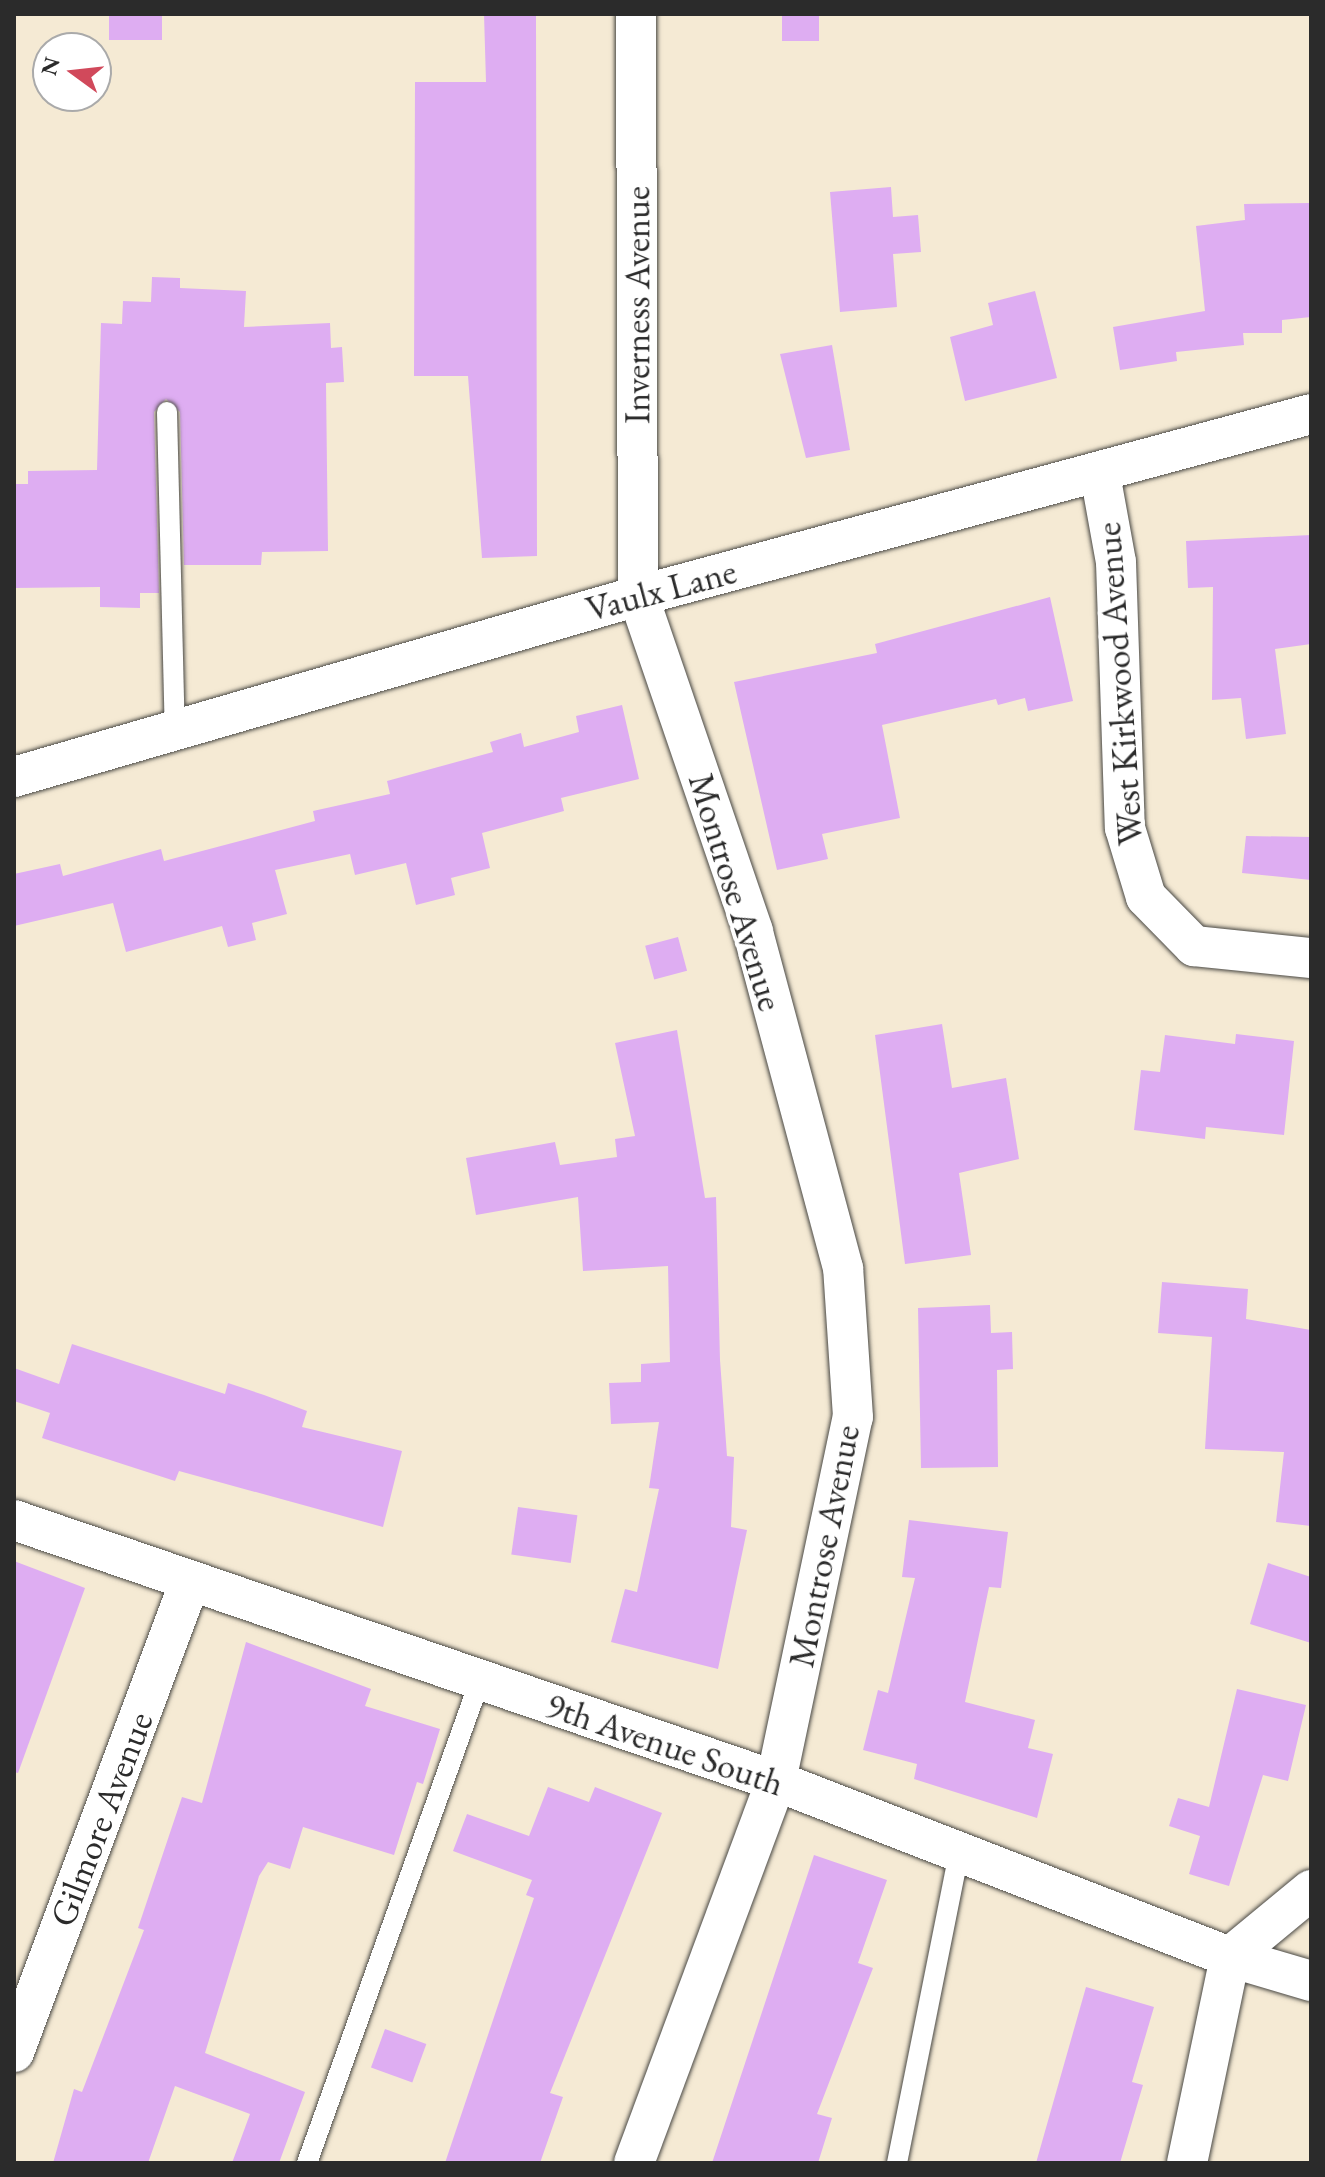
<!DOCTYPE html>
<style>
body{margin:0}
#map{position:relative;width:1325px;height:2177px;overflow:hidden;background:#f5ead4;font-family:"EB Garamond",serif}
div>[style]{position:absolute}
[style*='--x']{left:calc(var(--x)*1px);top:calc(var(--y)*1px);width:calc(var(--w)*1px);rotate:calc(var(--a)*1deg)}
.building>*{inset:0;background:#deadf2;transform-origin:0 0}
.roads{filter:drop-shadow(0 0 2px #494844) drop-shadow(0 0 2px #494844)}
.lane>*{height:20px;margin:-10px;padding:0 10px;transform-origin:10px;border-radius:10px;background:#fff}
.street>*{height:40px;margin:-20px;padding:0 20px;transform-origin:20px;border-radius:20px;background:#fff}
span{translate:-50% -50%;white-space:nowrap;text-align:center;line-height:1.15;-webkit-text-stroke:8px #fff;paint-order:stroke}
.street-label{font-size:36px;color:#2b2b2b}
.frame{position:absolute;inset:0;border:16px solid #2b2b2b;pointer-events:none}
.north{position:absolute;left:32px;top:32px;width:80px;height:80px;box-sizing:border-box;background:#fff;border:2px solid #aaa;border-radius:50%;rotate:285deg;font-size:22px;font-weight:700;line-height:32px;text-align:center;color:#2b2b2b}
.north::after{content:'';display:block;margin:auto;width:28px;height:36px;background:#d1495b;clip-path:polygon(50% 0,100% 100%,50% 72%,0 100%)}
</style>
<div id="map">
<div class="building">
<i style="left:109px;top:14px;width:53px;height:26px"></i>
<i style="clip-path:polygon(484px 14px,536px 14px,537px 556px,482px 558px,468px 376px,414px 376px,415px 82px,486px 82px)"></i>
<i style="left:782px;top:14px;width:37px;height:27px"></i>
<i style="clip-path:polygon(891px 187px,893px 217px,918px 215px,921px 252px,893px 254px,897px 307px,840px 312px,830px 192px)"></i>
<i style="clip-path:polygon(1311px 203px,1311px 317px,1282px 320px,1282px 333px,1243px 333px,1244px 345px,1176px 352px,1177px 361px,1120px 370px,1113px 327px,1205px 311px,1196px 226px,1245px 220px,1244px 204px)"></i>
<i style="clip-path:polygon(152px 277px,180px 278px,180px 288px,246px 291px,244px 327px,330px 323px,331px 348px,342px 347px,344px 382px,326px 383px,328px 551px,262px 552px,261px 565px,184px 565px,180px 412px,166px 399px,154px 412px,159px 593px,140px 593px,140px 608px,100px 607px,100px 587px,14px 588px,14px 484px,28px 484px,28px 471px,97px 470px,101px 323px,122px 324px,123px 301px,151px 302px)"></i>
<i style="clip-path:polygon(1035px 291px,1057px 378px,965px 401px,950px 337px,993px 325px,988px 303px)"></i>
<i style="clip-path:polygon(832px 345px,850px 450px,806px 458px,780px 354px)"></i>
<i style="clip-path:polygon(1311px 535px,1311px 644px,1275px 649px,1286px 734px,1246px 739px,1241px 698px,1212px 700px,1213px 587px,1188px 588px,1186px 541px)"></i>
<i style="clip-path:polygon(1050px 597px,1073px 701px,1028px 711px,1025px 698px,998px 705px,996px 699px,882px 725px,900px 818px,822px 834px,828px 859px,777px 870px,734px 682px,877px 653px,875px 644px)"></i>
<i style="clip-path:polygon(622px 705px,639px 779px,561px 798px,564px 811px,482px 833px,490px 868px,451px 878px,455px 895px,416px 905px,406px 863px,355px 875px,350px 854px,275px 870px,287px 914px,252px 923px,256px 940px,228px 947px,222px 926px,126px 952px,113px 903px,14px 926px,14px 874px,60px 864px,63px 876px,161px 849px,164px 861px,315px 821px,313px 811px,390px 794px,387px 781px,493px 752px,490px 742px,521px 733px,524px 747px,579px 732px,576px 716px)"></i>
<i style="clip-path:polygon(1246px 836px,1311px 837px,1311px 880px,1242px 873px)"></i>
<i style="left:678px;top:937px;width:35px;height:34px;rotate:75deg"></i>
<i style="clip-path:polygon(942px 1024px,952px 1088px,1006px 1078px,1019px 1159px,959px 1173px,971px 1255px,905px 1264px,875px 1035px)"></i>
<i style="clip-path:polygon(677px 1030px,705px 1198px,716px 1197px,720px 1360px,727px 1456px,734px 1457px,731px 1527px,747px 1530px,718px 1669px,611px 1642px,625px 1589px,637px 1592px,659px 1489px,649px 1488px,659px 1422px,611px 1424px,609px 1383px,641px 1382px,641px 1364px,670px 1362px,668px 1266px,583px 1271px,578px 1197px,476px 1215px,466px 1158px,555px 1142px,560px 1165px,617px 1157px,615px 1139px,635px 1136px,615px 1043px)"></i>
<i style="clip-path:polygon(1236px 1034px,1294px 1041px,1284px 1135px,1206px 1127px,1205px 1139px,1134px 1130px,1141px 1070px,1160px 1072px,1165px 1035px,1235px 1044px)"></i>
<i style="clip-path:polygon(1162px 1282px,1248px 1289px,1246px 1319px,1311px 1330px,1311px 1526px,1276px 1522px,1284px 1452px,1205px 1449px,1212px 1337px,1158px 1333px)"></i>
<i style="clip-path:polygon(990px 1305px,991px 1333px,1012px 1332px,1013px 1369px,997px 1370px,998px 1467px,921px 1468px,918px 1308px)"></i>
<i style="clip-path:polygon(72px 1344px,225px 1394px,228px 1383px,264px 1395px,307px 1411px,302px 1427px,402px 1451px,383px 1527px,179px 1471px,175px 1481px,42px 1438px,50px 1413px,14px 1401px,14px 1368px,59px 1384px)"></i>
<i style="left:518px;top:1507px;width:60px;height:48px;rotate:8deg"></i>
<i style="clip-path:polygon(909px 1520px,1008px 1532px,1001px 1588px,989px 1587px,965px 1702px,1035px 1720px,1028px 1748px,1053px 1754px,1037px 1818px,914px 1779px,917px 1764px,863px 1750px,878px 1690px,888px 1693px,915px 1578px,902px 1577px)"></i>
<i style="clip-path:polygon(14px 1561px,85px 1588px,18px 1773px,14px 1772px)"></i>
<i style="clip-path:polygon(1268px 1563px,1311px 1577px,1311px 1643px,1250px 1624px)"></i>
<i style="clip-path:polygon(246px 1642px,371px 1689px,365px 1706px,440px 1729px,423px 1784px,417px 1782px,394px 1855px,303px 1827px,290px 1869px,268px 1862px,259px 1876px,205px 2053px,305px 2092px,279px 2163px,232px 2163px,250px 2114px,175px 2086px,148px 2163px,53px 2163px,74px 2089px,82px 2092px,144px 1930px,138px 1928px,182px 1797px,202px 1803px)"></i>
<i style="clip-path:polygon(1237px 1689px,1306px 1705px,1288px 1781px,1263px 1775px,1229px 1886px,1189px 1874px,1200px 1836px,1169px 1826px,1178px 1798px,1209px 1807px)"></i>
<i style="clip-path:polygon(548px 1787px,589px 1802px,595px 1787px,662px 1813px,550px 2093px,563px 2097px,540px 2163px,445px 2163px,534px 1898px,526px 1895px,532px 1880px,453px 1851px,467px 1814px,529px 1836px)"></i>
<i style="clip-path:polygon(814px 1855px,887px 1880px,858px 1963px,873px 1968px,817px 2114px,832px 2118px,818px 2163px,712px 2163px)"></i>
<i style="clip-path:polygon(1086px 1987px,1154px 2007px,1132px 2082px,1143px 2085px,1120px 2163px,1036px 2163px)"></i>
<i style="left:385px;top:2029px;width:44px;height:41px;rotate:20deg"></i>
</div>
<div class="roads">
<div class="lane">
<i style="--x:167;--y:412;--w:318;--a:88.6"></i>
<i style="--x:307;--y:2163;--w:513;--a:-70.29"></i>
<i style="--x:897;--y:2163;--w:317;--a:-78.7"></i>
</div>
<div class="street">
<i style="--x:1100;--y:474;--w:89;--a:79.7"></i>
<i style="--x:1116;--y:562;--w:266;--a:88.1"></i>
<i style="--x:1125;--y:828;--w:72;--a:73.1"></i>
<i style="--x:1146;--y:897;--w:69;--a:45.6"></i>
<i style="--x:1194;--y:946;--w:118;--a:5.9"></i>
<i style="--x:14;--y:777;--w:650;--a:-16.18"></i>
<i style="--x:638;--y:596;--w:697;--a:-15.13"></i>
<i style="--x:14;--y:1520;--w:805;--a:18.91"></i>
<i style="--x:776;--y:1781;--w:487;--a:21.2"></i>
<i style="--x:1230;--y:1957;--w:84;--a:16.5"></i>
<i style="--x:14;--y:2052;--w:499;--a:-69.5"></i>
<i style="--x:634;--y:2163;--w:408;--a:-69.6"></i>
<i style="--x:776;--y:1781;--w:372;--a:-78.1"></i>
<i style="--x:853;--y:1417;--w:149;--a:-93.8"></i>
<i style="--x:843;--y:1268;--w:349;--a:-105"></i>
<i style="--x:753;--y:931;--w:354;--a:-108.9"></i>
<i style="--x:638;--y:596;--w:582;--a:-90.2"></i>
<i style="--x:1187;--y:2163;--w:210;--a:-78.2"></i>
<i style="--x:1230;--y:1957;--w:105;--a:-39.6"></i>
</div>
</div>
<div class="street-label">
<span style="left:637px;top:305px;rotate:-90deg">Inverness Avenue</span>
<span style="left:661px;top:590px;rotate:-15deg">Vaulx Lane</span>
<span style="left:1119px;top:684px;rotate:-94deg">West Kirkwood Avenue</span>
<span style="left:736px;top:892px;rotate:73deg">Montrose Avenue</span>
<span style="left:824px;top:1546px;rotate:-79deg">Montrose Avenue</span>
<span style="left:665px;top:1744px;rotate:19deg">9th Avenue South</span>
<span style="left:101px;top:1819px;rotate:-69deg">Gilmore Avenue</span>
</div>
<div class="frame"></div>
<div class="north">N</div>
</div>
